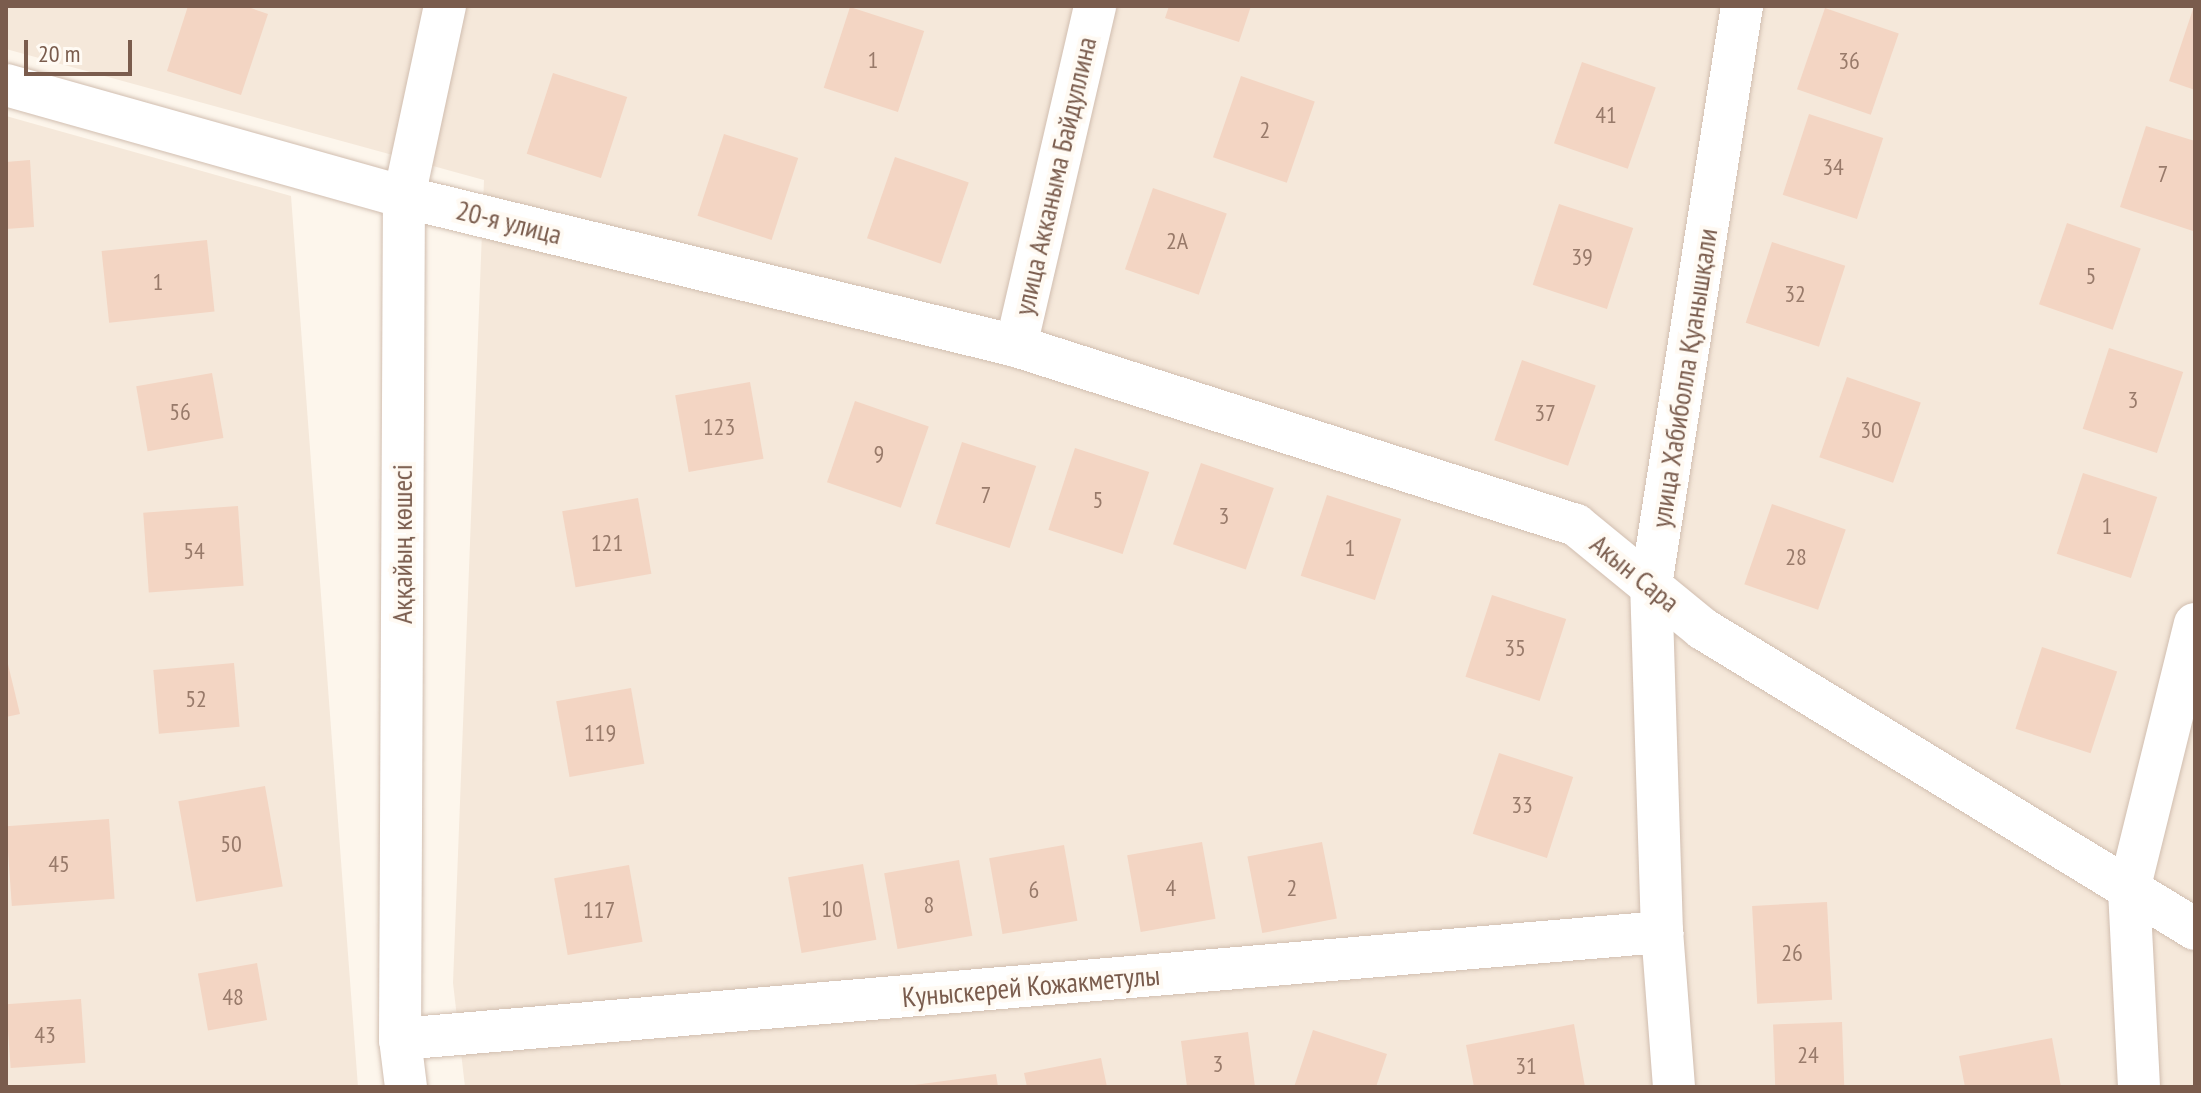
<!DOCTYPE html>
<meta charset="utf-8">
<style>
body{margin:0}
#map{position:relative;width:2201px;height:1093px;overflow:hidden;background:#fdf6ec;font-family:"PT Sans Narrow",sans-serif}
div>[style]{position:absolute}
[style*='--x']{left:calc(var(--x)*1px);top:calc(var(--y)*1px);width:calc(var(--w)*1px);rotate:calc(var(--a)*1deg)}
.residential>*{inset:0;background:#f5e8da}
.building>*{inset:0;background:#f3d5c3;transform-origin:0 0}
.roads{filter:drop-shadow(0 0 2px #d1beb0) drop-shadow(0 0 2px #d1beb0)}
.minor>*{height:42px;margin:-21px;padding:0 21px;transform-origin:21px;border-radius:21px;background:#fff}
span{translate:-50% -50%;white-space:nowrap;text-align:center;line-height:1.15;-webkit-text-stroke:8px #fffaf3;paint-order:stroke}
.number-label{font-size:24px;color:#987a6a}
.number-label span{-webkit-text-stroke-width:0}
.street-label{font-size:28px;color:#7a5c4d}
.frame{position:absolute;inset:0;border:8px solid #7a5c4d;pointer-events:none}
.scale{position:absolute;left:24px;top:40px;width:108px;height:36px;box-sizing:border-box;border:4px solid #7a5c4d;border-top:0;padding-left:10px;font-size:24px;line-height:28px;white-space:nowrap;color:#7a5c4d;-webkit-text-stroke:6px #fffaf3;paint-order:stroke}
</style>
<div id="map">
<div class="residential">
<i style="clip-path:polygon(6px 6px,2195px 6px,2195px 1087px,465px 1087px,453px 983px,484px 180px,6px 49px)"></i>
<i style="clip-path:polygon(6px 116px,291px 196px,358px 1087px,6px 1087px)"></i>
</div>
<div class="building">
<i style="clip-path:polygon(188px 6px,245px 6px,268px 14px,241px 95px,167px 71px)"></i>
<i style="clip-path:polygon(1169px 6px,1251px 6px,1239px 42px,1165px 18px)"></i>
<i style="clip-path:polygon(2194px 6px,2195px 6px,2195px 90px,2169px 81px)"></i>
<i style="left:850px;top:7px;width:78px;height:85px;rotate:18deg"></i>
<i style="left:1825px;top:8px;width:78px;height:86px;rotate:19deg"></i>
<i style="left:1582px;top:62px;width:78px;height:86px;rotate:19deg"></i>
<i style="left:553px;top:73px;width:78px;height:85px;rotate:18deg"></i>
<i style="left:1241px;top:76px;width:78px;height:86px;rotate:19deg"></i>
<i style="left:1809px;top:114px;width:78px;height:85px;rotate:18deg"></i>
<i style="clip-path:polygon(2146px 126px,2195px 141px,2193px 231px,2120px 207px)"></i>
<i style="left:724px;top:134px;width:78px;height:86px;rotate:18deg"></i>
<i style="left:895px;top:157px;width:78px;height:86px;rotate:19deg"></i>
<i style="clip-path:polygon(30px 160px,34px 227px,6px 229px,6px 162px)"></i>
<i style="left:1153px;top:188px;width:78px;height:86px;rotate:19deg"></i>
<i style="left:1559px;top:204px;width:78px;height:85px;rotate:18deg"></i>
<i style="left:2067px;top:223px;width:78px;height:86px;rotate:19deg"></i>
<i style="left:207px;top:240px;width:72px;height:106px;rotate:84deg"></i>
<i style="left:1772px;top:242px;width:77px;height:85px;rotate:18deg"></i>
<i style="left:2109px;top:348px;width:78px;height:85px;rotate:18deg"></i>
<i style="left:1522px;top:360px;width:78px;height:85px;rotate:19deg"></i>
<i style="left:212px;top:373px;width:66px;height:77px;rotate:80deg"></i>
<i style="left:1847px;top:377px;width:78px;height:85px;rotate:19deg"></i>
<i style="left:750px;top:382px;width:78px;height:76px;rotate:80deg"></i>
<i style="left:855px;top:401px;width:78px;height:86px;rotate:19deg"></i>
<i style="left:962px;top:442px;width:78px;height:86px;rotate:18deg"></i>
<i style="left:1075px;top:448px;width:78px;height:86px;rotate:18deg"></i>
<i style="left:1201px;top:463px;width:77px;height:86px;rotate:19deg"></i>
<i style="left:2083px;top:473px;width:78px;height:85px;rotate:18deg"></i>
<i style="left:1327px;top:495px;width:78px;height:85px;rotate:18deg"></i>
<i style="left:638px;top:498px;width:77px;height:77px;rotate:80deg"></i>
<i style="left:1772px;top:504px;width:78px;height:85px;rotate:19deg"></i>
<i style="left:238px;top:506px;width:80px;height:95px;rotate:86deg"></i>
<i style="left:1492px;top:595px;width:78px;height:86px;rotate:18deg"></i>
<i style="left:2042px;top:647px;width:79px;height:86px;rotate:18deg"></i>
<i style="clip-path:polygon(6px 656px,20px 714px,6px 717px)"></i>
<i style="left:234px;top:663px;width:64px;height:81px;rotate:85deg"></i>
<i style="left:631px;top:688px;width:77px;height:76px;rotate:80deg"></i>
<i style="left:1499px;top:753px;width:78px;height:85px;rotate:18deg"></i>
<i style="left:265px;top:786px;width:102px;height:88px;rotate:80deg"></i>
<i style="left:109px;top:819px;width:80px;height:103px;rotate:86deg"></i>
<i style="left:1202px;top:842px;width:78px;height:76px;rotate:80deg"></i>
<i style="left:1322px;top:842px;width:78px;height:76px;rotate:79deg"></i>
<i style="left:1064px;top:845px;width:77px;height:76px;rotate:80deg"></i>
<i style="left:959px;top:860px;width:77px;height:76px;rotate:80deg"></i>
<i style="left:863px;top:864px;width:77px;height:76px;rotate:80deg"></i>
<i style="left:629px;top:865px;width:78px;height:76px;rotate:80deg"></i>
<i style="left:1827px;top:902px;width:98px;height:75px;rotate:87deg"></i>
<i style="left:257px;top:963px;width:58px;height:60px;rotate:80deg"></i>
<i style="left:81px;top:999px;width:64px;height:75px;rotate:86deg"></i>
<i style="left:1842px;top:1022px;width:65px;height:69px;rotate:88deg"></i>
<i style="clip-path:polygon(1574px 1024px,1585px 1087px,1474px 1087px,1466px 1045px)"></i>
<i style="clip-path:polygon(1313px 1030px,1387px 1054px,1376px 1087px,1294px 1087px)"></i>
<i style="clip-path:polygon(1248px 1032px,1255px 1087px,1187px 1087px,1181px 1041px)"></i>
<i style="clip-path:polygon(2052px 1038px,2061px 1087px,1965px 1087px,1959px 1056px)"></i>
<i style="clip-path:polygon(1101px 1058px,1107px 1087px,1027px 1087px,1024px 1073px)"></i>
<i style="clip-path:polygon(996px 1074px,998px 1087px,915px 1087px,914px 1085px)"></i>
</div>
<div class="roads">
<div class="minor">
<i style="--x:6;--y:85;--w:413;--a:15.7"></i>
<i style="--x:404;--y:197;--w:630;--a:13.68"></i>
<i style="--x:1016;--y:346;--w:588;--a:17.73"></i>
<i style="--x:1576;--y:525;--w:164;--a:39.3"></i>
<i style="--x:1703;--y:629;--w:576;--a:31.37"></i>
<i style="--x:1016;--y:346;--w:349;--a:-76.9"></i>
<i style="--x:400;--y:1039;--w:1267;--a:-4.85"></i>
<i style="--x:406;--y:1087;--w:48;--a:-97.1"></i>
<i style="--x:400;--y:1039;--w:842;--a:-89.73"></i>
<i style="--x:404;--y:197;--w:195;--a:-77.9"></i>
<i style="--x:1674;--y:1087;--w:155;--a:-94.4"></i>
<i style="--x:1662;--y:932;--w:347;--a:-91.8"></i>
<i style="--x:1651;--y:585;--w:586;--a:-81.07"></i>
<i style="--x:2139;--y:1087;--w:197;--a:-92.9"></i>
<i style="--x:2129;--y:890;--w:274;--a:-76.1"></i>
</div>
</div>
<div class="number-label">
<span style="left:873px;top:60px">1</span>
<span style="left:1849px;top:61px">36</span>
<span style="left:1606px;top:115px">41</span>
<span style="left:1265px;top:130px">2</span>
<span style="left:1833px;top:167px">34</span>
<span style="left:2163px;top:174px">7</span>
<span style="left:1177px;top:241px">2А</span>
<span style="left:1582px;top:257px">39</span>
<span style="left:2091px;top:276px">5</span>
<span style="left:158px;top:282px">1</span>
<span style="left:1795px;top:294px">32</span>
<span style="left:2133px;top:400px">3</span>
<span style="left:180px;top:412px">56</span>
<span style="left:1545px;top:413px">37</span>
<span style="left:719px;top:427px">123</span>
<span style="left:1871px;top:430px">30</span>
<span style="left:879px;top:454px">9</span>
<span style="left:986px;top:495px">7</span>
<span style="left:1098px;top:500px">5</span>
<span style="left:1224px;top:516px">3</span>
<span style="left:2107px;top:526px">1</span>
<span style="left:607px;top:543px">121</span>
<span style="left:1350px;top:548px">1</span>
<span style="left:194px;top:551px">54</span>
<span style="left:1796px;top:557px">28</span>
<span style="left:1515px;top:648px">35</span>
<span style="left:196px;top:699px">52</span>
<span style="left:600px;top:733px">119</span>
<span style="left:1522px;top:805px">33</span>
<span style="left:231px;top:844px">50</span>
<span style="left:59px;top:864px">45</span>
<span style="left:1171px;top:888px">4</span>
<span style="left:1292px;top:888px">2</span>
<span style="left:1034px;top:890px">6</span>
<span style="left:929px;top:905px">8</span>
<span style="left:832px;top:909px">10</span>
<span style="left:599px;top:910px">117</span>
<span style="left:1792px;top:953px">26</span>
<span style="left:233px;top:997px">48</span>
<span style="left:45px;top:1035px">43</span>
<span style="left:1808px;top:1055px">24</span>
<span style="left:1218px;top:1064px">3</span>
<span style="left:1526px;top:1066px">31</span>
</div>
<div class="street-label">
<span style="left:1055px;top:176px;rotate:-77deg">улица Акканыма Байдуллина</span>
<span style="left:509px;top:222px;rotate:14deg">20-я улица</span>
<span style="left:1684px;top:378px;rotate:-81deg">улица Хабиболла Қуанышқали</span>
<span style="left:402px;top:544px;rotate:-90deg">Аққайың көшесі</span>
<span style="left:1635px;top:573px;rotate:39deg">Акын Сара</span>
<span style="left:1031px;top:986px;rotate:-5deg">Куныскерей Кожакметулы</span>
</div>
<div class="frame"></div>
<div class="scale">20 m</div>
</div>
